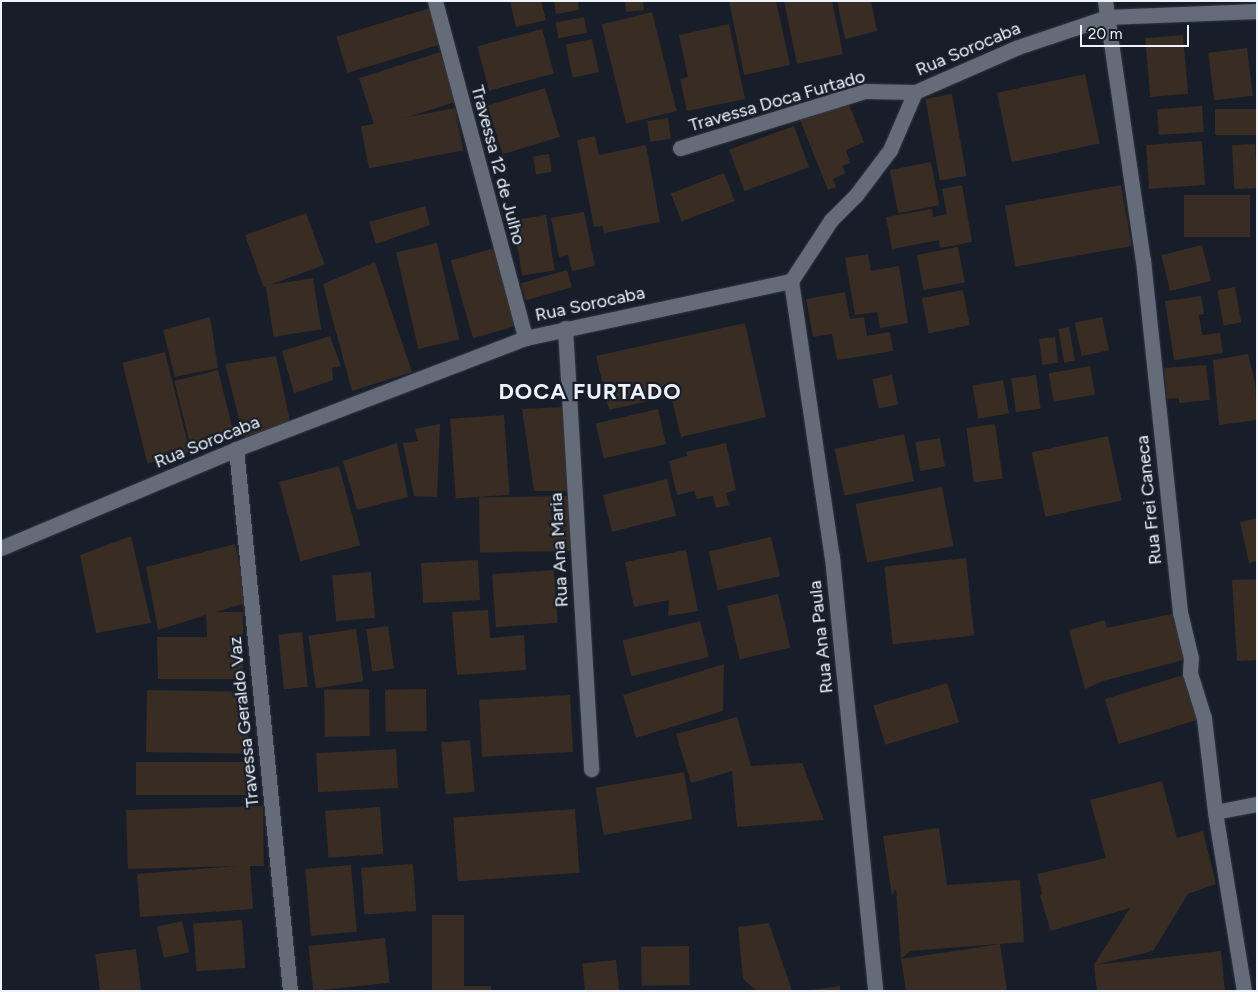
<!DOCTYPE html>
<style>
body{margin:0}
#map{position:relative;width:1258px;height:992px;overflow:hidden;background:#171e29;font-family:Figtree,sans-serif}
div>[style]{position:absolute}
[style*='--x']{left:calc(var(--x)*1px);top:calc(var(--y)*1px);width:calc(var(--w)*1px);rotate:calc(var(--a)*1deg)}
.building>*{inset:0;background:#382c23;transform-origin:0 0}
.roads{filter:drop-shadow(0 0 1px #333741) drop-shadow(0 0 1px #333741)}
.street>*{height:15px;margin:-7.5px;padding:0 7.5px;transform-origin:7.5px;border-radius:7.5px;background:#646c7a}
span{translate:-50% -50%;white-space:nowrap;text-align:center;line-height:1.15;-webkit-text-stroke:4.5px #171e29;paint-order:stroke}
.street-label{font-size:18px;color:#eef3fb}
.district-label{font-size:22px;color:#eef3fb;font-weight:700;letter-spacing:1px}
.frame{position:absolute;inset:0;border:2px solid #eef3fb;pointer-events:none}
.scale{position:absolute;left:1080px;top:25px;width:109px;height:22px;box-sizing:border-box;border:2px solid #eef3fb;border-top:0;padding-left:6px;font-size:15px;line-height:18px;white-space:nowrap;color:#eef3fb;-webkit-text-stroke:4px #171e29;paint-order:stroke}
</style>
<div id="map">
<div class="building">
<i style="clip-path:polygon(510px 1px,541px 1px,546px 20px,516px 27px)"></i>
<i style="clip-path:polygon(554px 1px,578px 1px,579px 10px,556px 14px)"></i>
<i style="clip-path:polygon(625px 1px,643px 1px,644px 10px,626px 12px)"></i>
<i style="clip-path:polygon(729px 1px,776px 1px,790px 65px,744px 75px)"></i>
<i style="clip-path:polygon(784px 1px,832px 1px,843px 54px,797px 64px)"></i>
<i style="clip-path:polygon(837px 1px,871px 1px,877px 31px,845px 39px)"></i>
<i style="left:430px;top:8px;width:38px;height:98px;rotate:73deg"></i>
<i style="left:652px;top:12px;width:102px;height:52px;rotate:76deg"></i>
<i style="left:584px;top:17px;width:16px;height:29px;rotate:79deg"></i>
<i style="clip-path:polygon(729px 24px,745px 99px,687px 111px,680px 79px,688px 77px,679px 35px)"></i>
<i style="left:542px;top:29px;width:46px;height:67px;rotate:75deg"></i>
<i style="left:1183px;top:35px;width:59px;height:38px;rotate:85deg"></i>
<i style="left:592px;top:39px;width:34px;height:27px;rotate:78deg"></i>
<i style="left:1247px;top:48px;width:48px;height:39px;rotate:83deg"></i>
<i style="left:440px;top:52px;width:52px;height:85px;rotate:72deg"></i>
<i style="left:1085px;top:74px;width:71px;height:90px;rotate:78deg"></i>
<i style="left:545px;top:88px;width:51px;height:60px;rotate:73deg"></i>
<i style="left:952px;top:94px;width:83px;height:27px;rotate:80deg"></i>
<i style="clip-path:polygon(848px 102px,864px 142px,846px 150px,850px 163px,842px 166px,846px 173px,833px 179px,836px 187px,828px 190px,800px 120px)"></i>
<i style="left:1202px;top:106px;width:26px;height:45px;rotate:86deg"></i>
<i style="left:455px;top:108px;width:43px;height:96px;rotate:79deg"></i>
<i style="left:1215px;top:109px;width:42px;height:26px"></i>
<i style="left:668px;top:118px;width:21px;height:21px;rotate:82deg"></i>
<i style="left:794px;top:126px;width:44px;height:69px;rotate:70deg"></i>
<i style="clip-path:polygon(595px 136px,599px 155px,646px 145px,660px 222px,604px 233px,603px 226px,594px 227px,577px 140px)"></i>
<i style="left:1202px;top:141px;width:44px;height:56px;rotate:86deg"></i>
<i style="left:1255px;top:144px;width:44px;height:23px;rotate:87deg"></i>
<i style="left:549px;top:154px;width:18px;height:16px;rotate:81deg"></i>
<i style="left:931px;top:162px;width:44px;height:42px;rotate:79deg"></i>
<i style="left:724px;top:173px;width:30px;height:57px;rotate:69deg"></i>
<i style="clip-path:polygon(962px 185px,972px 242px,940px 248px,939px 240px,892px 249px,886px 217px,932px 209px,933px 217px,947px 214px,942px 189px)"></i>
<i style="left:1121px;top:185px;width:62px;height:118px;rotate:80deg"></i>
<i style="left:1184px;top:195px;width:66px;height:42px"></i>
<i style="clip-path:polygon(425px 206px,430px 225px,376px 244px,369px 222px)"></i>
<i style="clip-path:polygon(584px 212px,595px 266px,572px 271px,568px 255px,559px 257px,551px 218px)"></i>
<i style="left:306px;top:213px;width:55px;height:65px;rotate:70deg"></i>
<i style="left:546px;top:215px;width:56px;height:33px;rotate:81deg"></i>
<i style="left:437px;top:243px;width:99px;height:42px;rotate:77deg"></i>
<i style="left:1202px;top:245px;width:37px;height:42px;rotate:76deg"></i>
<i style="left:958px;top:247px;width:36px;height:42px;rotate:79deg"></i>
<i style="left:494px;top:248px;width:81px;height:45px;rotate:74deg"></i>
<i style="clip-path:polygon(868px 254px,871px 271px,899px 266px,908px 323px,880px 328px,877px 312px,855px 315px,845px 258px)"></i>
<i style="clip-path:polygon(375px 262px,412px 372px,352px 391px,323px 284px)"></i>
<i style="left:567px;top:270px;width:18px;height:48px;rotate:74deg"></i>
<i style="left:313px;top:278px;width:52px;height:48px;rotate:81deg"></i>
<i style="left:1235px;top:287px;width:36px;height:18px;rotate:80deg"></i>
<i style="left:963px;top:290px;width:36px;height:42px;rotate:79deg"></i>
<i style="clip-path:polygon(845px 292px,850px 319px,864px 317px,867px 336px,890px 332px,893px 351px,837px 360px,832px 334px,813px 337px,806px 299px)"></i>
<i style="clip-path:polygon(1201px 296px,1204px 314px,1199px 315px,1202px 335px,1220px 333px,1223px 353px,1174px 360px,1165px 301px)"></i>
<i style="clip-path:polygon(210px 317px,218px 368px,175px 377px,163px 330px)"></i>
<i style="left:1102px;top:317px;width:34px;height:28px;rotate:78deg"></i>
<i style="clip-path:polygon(745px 323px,766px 417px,681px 437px,671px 396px,609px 410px,596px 356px)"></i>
<i style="left:1069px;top:327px;width:34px;height:11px;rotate:80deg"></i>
<i style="clip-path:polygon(330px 336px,341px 366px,332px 368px,333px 380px,294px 393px,282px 351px)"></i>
<i style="left:1055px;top:337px;width:26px;height:16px;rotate:83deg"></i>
<i style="left:165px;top:352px;width:104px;height:44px;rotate:76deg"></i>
<i style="clip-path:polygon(1248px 354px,1255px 382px,1257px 420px,1219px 425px,1213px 360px)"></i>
<i style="clip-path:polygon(276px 356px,290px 421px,244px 438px,225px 364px)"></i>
<i style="clip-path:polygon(1206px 365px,1210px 400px,1179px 403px,1179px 398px,1167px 399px,1164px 368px)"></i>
<i style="left:1090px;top:366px;width:29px;height:42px;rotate:80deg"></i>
<i style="left:218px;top:370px;width:65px;height:45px;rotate:76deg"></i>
<i style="left:892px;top:375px;width:30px;height:20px;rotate:78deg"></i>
<i style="left:1036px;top:375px;width:34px;height:25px;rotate:82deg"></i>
<i style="left:1003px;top:380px;width:34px;height:31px;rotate:80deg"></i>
<i style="clip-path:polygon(563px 407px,570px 491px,534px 491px,522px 409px)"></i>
<i style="left:658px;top:409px;width:36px;height:64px;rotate:77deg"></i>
<i style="left:504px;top:415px;width:80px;height:54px;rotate:86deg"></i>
<i style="clip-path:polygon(440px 424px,437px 497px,414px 496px,403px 443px,418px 441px,415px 429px)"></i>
<i style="left:995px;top:424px;width:55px;height:29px;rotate:82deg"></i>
<i style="left:904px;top:434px;width:48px;height:71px;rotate:78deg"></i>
<i style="left:1108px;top:436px;width:66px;height:78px;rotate:78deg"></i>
<i style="left:940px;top:438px;width:29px;height:25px;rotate:80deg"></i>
<i style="clip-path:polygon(397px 443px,408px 497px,357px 510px,343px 461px)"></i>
<i style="clip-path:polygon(726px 443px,736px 490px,726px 493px,729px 505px,716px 508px,713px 496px,697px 499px,694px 491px,677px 495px,669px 461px,687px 456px,686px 452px)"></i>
<i style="left:339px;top:466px;width:82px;height:62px;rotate:75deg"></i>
<i style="left:667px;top:479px;width:38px;height:66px;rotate:76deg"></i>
<i style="left:942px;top:487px;width:60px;height:88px;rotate:79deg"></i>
<i style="left:569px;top:496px;width:55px;height:90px;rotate:89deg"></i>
<i style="clip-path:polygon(1257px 518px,1257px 561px,1249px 563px,1240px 522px)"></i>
<i style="clip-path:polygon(131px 536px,151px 623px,96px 633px,80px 555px)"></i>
<i style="left:771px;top:537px;width:40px;height:64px;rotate:77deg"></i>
<i style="clip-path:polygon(235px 544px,246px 603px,216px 612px,243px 612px,243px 679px,158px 679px,157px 637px,207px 637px,206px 615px,158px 630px,146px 567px)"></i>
<i style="clip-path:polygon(686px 550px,698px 611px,668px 616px,669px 600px,634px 607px,625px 562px)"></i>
<i style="left:966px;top:558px;width:78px;height:82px;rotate:84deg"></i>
<i style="left:478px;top:560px;width:40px;height:57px;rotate:87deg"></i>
<i style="left:554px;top:570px;width:53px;height:62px;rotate:86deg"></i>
<i style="left:371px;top:572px;width:46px;height:39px;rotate:85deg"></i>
<i style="clip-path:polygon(1257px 579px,1257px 660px,1237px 661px,1232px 580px)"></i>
<i style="left:778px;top:594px;width:55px;height:52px;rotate:77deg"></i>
<i style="clip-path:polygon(488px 610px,490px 638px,524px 635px,526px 670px,457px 675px,452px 612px)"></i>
<i style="clip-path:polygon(1180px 612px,1191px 658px,1103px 681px,1085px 689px,1069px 630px,1105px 620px,1107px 628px)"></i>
<i style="left:700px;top:621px;width:37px;height:80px;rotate:76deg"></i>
<i style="left:388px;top:626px;width:43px;height:22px;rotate:82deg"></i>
<i style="left:356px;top:629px;width:53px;height:48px;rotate:82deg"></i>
<i style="left:302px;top:632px;width:55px;height:24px;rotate:84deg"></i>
<i style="clip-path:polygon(724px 664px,723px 711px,636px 738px,623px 695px)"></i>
<i style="left:1190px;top:673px;width:47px;height:89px;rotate:73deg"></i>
<i style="left:947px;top:683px;width:41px;height:77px;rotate:73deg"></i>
<i style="left:369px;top:689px;width:47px;height:45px;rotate:89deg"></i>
<i style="left:426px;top:689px;width:42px;height:41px;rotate:89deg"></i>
<i style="left:147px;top:690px;width:102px;height:62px;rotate:1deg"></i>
<i style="left:570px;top:695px;width:57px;height:91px;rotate:87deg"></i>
<i style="clip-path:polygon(737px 717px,751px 766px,802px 763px,824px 820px,737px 827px,732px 771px,691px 783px,676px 734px)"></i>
<i style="left:470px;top:740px;width:52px;height:29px;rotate:85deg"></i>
<i style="left:396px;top:749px;width:39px;height:80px;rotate:87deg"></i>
<i style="left:136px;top:762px;width:118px;height:33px"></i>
<i style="left:684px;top:772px;width:48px;height:90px;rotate:80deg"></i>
<i style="clip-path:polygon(1162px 781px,1177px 838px,1203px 831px,1216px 884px,1188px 894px,1153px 951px,1094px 965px,1221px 951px,1225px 991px,1097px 991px,1094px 965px,1130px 908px,1051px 931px,1040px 896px,1042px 893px,1037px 874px,1106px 858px,1090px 800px)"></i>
<i style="clip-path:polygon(263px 806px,264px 866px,250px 866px,253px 909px,140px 917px,137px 874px,238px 866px,128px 869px,126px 810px)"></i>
<i style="left:380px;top:807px;width:47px;height:55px;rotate:86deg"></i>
<i style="left:575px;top:809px;width:64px;height:122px;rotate:86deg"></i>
<i style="clip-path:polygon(939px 828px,947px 885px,1020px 880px,1024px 942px,910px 951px,901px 959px,1000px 944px,1007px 991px,906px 991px,901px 959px,896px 889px,892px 896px,883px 836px)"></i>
<i style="left:413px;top:864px;width:47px;height:52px;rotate:86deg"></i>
<i style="left:351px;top:865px;width:67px;height:46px;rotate:85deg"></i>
<i style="clip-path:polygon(432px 915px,464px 915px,464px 986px,491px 986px,491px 991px,432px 991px)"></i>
<i style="left:242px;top:920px;width:48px;height:49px;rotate:86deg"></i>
<i style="left:182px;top:921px;width:32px;height:26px;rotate:77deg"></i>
<i style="clip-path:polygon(769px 923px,792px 991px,757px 991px,743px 979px,738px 927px)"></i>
<i style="left:385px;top:938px;width:45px;height:77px;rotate:84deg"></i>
<i style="left:689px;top:946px;width:39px;height:48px;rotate:89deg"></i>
<i style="left:136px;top:949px;width:42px;height:41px;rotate:83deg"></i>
<i style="left:616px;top:960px;width:31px;height:34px;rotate:84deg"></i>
<i style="clip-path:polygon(840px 986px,840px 991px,811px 991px,811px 990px)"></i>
</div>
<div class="roads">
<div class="street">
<i style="--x:435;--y:1;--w:349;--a:75"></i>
<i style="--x:1105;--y:1;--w:262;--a:81.7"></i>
<i style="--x:1143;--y:260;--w:354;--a:84"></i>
<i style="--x:1180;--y:612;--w:47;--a:76.6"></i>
<i style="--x:1191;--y:658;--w:15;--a:94"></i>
<i style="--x:1190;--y:673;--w:47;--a:72.7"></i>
<i style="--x:1204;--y:718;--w:95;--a:83.3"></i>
<i style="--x:1215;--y:812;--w:181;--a:80.8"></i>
<i style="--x:680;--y:148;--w:194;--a:-17.1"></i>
<i style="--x:865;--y:91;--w:50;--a:1.1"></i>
<i style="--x:791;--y:281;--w:279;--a:81.6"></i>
<i style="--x:832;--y:557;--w:436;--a:84.3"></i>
<i style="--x:565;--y:328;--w:442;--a:86.6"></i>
<i style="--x:236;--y:449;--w:545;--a:84.31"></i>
<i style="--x:1;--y:548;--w:255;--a:-22.8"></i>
<i style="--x:236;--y:449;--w:310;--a:-21"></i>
<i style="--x:525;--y:338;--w:272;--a:-12.1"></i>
<i style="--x:791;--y:281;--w:73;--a:-56.7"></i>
<i style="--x:831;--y:220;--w:35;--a:-45"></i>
<i style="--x:856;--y:195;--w:56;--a:-52.9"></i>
<i style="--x:890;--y:150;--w:63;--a:-66.7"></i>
<i style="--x:915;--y:92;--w:112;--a:-23.6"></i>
<i style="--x:1018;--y:47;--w:94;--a:-18.6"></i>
<i style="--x:1107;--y:17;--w:150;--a:-2.3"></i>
<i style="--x:1215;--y:812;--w:43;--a:-10.8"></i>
</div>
</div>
<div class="street-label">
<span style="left:968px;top:49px;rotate:-23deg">Rua Sorocaba</span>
<span style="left:777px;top:101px;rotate:-16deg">Travessa Doca Furtado</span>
<span style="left:498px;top:165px;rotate:75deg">Travessa 12 de Julho</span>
<span style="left:590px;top:304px;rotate:-12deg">Rua Sorocaba</span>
<span style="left:207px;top:442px;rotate:-22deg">Rua Sorocaba</span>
<span style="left:1149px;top:500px;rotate:-96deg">Rua Frei Caneca</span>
<span style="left:559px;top:550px;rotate:-93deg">Rua Ana Maria</span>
<span style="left:821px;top:637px;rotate:-96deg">Rua Ana Paula</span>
<span style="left:244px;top:722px;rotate:-96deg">Travessa Geraldo Vaz</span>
</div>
<div class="district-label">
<span style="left:590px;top:392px">DOCA FURTADO</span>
</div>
<div class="frame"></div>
<div class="scale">20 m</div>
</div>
